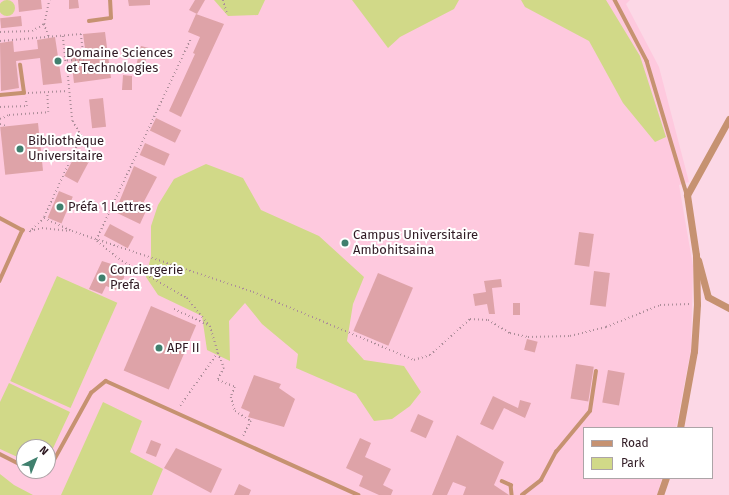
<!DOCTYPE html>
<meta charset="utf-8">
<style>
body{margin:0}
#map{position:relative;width:729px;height:495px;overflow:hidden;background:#fcd8e6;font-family:"Fira Sans",sans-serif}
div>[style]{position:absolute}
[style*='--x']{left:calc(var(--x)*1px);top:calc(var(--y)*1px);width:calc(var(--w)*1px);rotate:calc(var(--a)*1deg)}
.built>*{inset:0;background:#fec9de}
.green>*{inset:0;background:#d1d988;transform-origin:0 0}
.round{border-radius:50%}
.building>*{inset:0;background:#dea3a8;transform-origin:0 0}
.path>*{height:1.5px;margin-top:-0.75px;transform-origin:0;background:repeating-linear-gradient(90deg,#ac8d99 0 1px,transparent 0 4px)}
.lane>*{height:3.5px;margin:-1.75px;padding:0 1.75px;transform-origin:1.75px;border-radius:1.75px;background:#c69271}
.street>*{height:7px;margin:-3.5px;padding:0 3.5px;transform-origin:3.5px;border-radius:3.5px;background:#c69271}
.dots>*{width:11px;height:11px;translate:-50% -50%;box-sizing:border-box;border:2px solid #fff;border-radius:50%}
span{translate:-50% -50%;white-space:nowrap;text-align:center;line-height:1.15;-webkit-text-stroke:4px #fff;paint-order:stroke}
.poi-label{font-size:13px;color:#301b24}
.left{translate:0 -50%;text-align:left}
.legend{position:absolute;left:583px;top:427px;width:130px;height:52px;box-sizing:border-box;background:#fff;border:1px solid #aca4a7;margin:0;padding:5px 7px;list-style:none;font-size:12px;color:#301b24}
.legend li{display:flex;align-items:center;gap:8px;height:20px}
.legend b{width:20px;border:1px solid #aca4a7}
.north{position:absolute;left:16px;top:439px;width:40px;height:40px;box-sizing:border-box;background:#fff;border:1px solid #aca4a7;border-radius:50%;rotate:43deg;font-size:11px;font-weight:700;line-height:16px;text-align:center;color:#301b24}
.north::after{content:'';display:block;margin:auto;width:14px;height:18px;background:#40806e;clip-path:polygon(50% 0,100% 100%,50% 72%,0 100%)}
</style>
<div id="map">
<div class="built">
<i style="clip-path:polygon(evenodd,0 0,630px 0,626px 4px,659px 67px,689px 182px,679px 185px,693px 266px,691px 350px,676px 428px,584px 428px,584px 478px,662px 478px,657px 495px,0 495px,0 0,24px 447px,48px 447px,48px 471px,24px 471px,24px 447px)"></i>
</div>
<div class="green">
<i class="round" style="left:-1px;top:0;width:16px;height:16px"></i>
<i style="clip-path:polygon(214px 0,265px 0,258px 15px,228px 16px)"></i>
<i style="clip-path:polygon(352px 0,459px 0,454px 9px,400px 37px,388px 48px)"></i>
<i style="clip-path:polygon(521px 0,606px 0,640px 56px,666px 137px,655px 142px,623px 103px,589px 41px,525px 7px)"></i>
<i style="clip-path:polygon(206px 164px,243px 178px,261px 210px,319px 236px,364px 277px,353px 304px,347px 341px,364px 360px,404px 366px,421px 392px,410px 406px,392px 419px,374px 421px,356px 394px,296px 368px,298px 354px,262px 324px,245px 303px,229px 321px,230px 361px,207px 350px,202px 316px,158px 295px,146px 277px,151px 256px,151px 226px,158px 205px,174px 179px)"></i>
<i style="left:57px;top:276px;width:66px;height:115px;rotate:24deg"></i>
<i style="clip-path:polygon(9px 383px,70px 412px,48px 459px,48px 447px,24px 447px,24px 460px,0 449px,0 402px)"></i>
<i style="clip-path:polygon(103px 402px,142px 421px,130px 452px,163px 469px,152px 495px,61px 495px)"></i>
<i style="clip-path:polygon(0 474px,14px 485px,33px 495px,0 495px)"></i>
</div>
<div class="building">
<i style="clip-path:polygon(18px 0,41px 0,42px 9px,19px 12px)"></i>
<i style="clip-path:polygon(69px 0,78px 0,79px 8px,69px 9px)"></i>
<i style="clip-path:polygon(128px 0,150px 0,150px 5px,129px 6px)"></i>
<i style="clip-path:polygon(195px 0,205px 0,197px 14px,189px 10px)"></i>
<i style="clip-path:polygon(196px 14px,224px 24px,181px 117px,169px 111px,195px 54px,193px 53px,200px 37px,188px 32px)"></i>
<i style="left:21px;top:16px;width:10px;height:21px;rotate:84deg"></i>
<i style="clip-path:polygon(105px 32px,111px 78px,74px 83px,71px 58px,86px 56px,83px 34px)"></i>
<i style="clip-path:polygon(55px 37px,62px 83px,43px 85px,40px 58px,16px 61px,19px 88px,1px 91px,0 43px,13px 41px,14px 52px,38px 49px,37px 40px)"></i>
<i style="left:141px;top:46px;width:8px;height:21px;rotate:14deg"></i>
<i style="clip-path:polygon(123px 75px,132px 76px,132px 90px,122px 90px)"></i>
<i style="left:103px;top:98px;width:29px;height:14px;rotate:84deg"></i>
<i style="left:156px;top:118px;width:28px;height:14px;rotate:26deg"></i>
<i style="left:38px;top:123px;width:48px;height:38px;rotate:84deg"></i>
<i style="left:145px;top:143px;width:27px;height:13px;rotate:24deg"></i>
<i style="left:77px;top:152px;width:15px;height:27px;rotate:28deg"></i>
<i style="clip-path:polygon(134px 166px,157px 177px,140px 209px,146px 211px,140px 224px,115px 212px)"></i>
<i style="left:59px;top:191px;width:15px;height:29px;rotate:23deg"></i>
<i style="left:110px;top:224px;width:27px;height:13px;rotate:28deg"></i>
<i style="left:579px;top:232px;width:15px;height:33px;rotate:8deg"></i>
<i style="clip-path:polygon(102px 261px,127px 269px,119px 291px,106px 286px,102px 294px,89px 289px)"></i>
<i style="left:594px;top:271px;width:16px;height:34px;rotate:7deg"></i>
<i style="left:378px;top:273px;width:38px;height:63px;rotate:23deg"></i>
<i style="clip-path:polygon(501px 279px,502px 287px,492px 288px,495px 314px,489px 314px,487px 304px,475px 306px,473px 294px,486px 292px,484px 281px)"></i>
<i style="left:513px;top:303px;width:7px;height:12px"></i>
<i style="left:151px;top:306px;width:49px;height:70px;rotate:23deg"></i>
<i style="left:527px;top:339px;width:11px;height:11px;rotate:15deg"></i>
<i style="left:576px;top:364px;width:18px;height:35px;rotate:9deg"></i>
<i style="left:608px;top:370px;width:17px;height:33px;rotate:10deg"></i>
<i style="clip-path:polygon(254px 375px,281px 384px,279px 388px,295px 399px,284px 427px,248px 417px,250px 412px,241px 408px)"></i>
<i style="clip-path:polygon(493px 396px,518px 408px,520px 400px,531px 403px,525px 418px,504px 408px,493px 430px,480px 424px)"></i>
<i style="left:418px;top:414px;width:17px;height:19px;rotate:24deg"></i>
<i style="clip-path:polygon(457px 435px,504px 462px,494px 485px,509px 495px,463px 495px,466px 487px,453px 482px,447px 495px,432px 495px)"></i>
<i style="clip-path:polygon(360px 438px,371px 443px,365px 457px,391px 469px,383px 485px,393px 490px,391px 495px,379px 495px,359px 486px,363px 476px,346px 468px)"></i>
<i style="left:151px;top:440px;width:11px;height:14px;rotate:22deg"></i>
<i style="clip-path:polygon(176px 448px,222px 469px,211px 493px,164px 468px)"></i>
<i style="clip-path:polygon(239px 484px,251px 490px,249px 495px,234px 495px)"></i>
</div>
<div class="path">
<i style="--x:223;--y:0;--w:14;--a:73"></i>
<i style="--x:44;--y:24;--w:14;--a:69"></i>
<i style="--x:0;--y:32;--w:32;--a:-2"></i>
<i style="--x:32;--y:31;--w:14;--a:-30"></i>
<i style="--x:44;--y:24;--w:25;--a:-78"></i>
<i style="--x:63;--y:36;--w:28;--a:84"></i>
<i style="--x:0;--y:41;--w:81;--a:-4.9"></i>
<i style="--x:81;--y:34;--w:26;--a:83"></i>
<i style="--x:84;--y:60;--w:18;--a:177"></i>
<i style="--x:28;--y:93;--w:40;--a:-2.9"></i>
<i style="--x:0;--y:107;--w:27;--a:-2"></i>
<i style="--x:27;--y:106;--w:8;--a:-104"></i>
<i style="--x:0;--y:119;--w:10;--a:-24"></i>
<i style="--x:9;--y:115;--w:39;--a:-4"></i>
<i style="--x:48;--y:112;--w:19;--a:-93"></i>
<i style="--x:0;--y:124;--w:6;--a:18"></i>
<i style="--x:44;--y:217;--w:89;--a:-65.4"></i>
<i style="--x:81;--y:136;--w:17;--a:-121"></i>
<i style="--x:72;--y:121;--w:51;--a:-95.6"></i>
<i style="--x:30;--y:231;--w:12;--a:-14"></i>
<i style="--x:42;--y:228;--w:28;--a:6"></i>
<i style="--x:29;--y:232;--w:21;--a:-43"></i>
<i style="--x:44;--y:218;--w:31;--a:25"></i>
<i style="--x:72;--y:231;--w:191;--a:18.6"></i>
<i style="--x:253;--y:292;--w:175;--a:22.9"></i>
<i style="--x:414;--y:360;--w:17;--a:-17"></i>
<i style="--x:430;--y:355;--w:54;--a:-42"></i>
<i style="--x:470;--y:319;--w:18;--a:3"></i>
<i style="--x:488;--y:320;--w:26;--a:31"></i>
<i style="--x:510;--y:333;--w:18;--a:13"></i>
<i style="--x:528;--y:337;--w:42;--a:-1.4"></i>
<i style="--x:570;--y:336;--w:37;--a:-14"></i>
<i style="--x:606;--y:327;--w:58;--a:-22.2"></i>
<i style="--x:660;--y:305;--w:30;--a:-2"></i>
<i style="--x:96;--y:240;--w:221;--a:-64.8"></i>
<i style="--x:97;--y:241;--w:32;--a:39"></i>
<i style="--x:122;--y:261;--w:75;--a:29.6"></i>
<i style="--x:187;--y:298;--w:36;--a:51"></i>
<i style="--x:174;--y:309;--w:40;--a:25"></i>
<i style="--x:210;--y:326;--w:28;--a:73"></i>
<i style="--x:218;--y:353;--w:67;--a:125.3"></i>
<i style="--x:218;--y:353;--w:16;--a:68"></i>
<i style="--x:224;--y:368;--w:13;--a:117"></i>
<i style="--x:218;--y:380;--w:18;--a:22"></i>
<i style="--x:235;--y:387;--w:11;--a:112"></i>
<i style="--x:231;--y:397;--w:15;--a:74"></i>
<i style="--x:235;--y:411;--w:19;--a:32"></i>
<i style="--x:251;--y:421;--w:18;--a:117"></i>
</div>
<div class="lane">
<i style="--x:615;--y:0;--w:69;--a:62.3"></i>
<i style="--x:647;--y:61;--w:139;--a:73.3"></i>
<i style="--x:89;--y:21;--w:22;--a:-8"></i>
<i style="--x:111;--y:18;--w:18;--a:-93"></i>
<i style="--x:0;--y:95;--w:24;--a:-5"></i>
<i style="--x:24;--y:93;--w:28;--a:-98"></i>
<i style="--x:0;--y:218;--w:26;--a:28"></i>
<i style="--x:23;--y:230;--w:56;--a:114.3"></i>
<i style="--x:0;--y:454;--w:27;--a:27"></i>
<i style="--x:34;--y:471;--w:14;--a:0"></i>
<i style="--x:48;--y:471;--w:89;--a:-61.1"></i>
<i style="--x:91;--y:393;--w:19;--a:-39"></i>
<i style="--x:106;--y:381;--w:277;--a:24.3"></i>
<i style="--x:502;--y:481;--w:10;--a:24"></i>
<i style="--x:511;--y:485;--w:10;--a:84"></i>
<i style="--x:522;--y:495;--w:24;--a:-38"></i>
<i style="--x:541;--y:480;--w:32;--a:-62"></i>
<i style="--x:556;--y:452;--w:53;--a:-50.3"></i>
<i style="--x:590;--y:411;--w:40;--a:-81.5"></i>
</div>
<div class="street">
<i style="--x:698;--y:260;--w:38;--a:75"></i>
<i style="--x:708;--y:297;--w:24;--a:28"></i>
<i style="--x:680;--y:428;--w:78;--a:-79.7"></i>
<i style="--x:694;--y:351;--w:47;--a:-86.3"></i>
<i style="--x:697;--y:304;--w:49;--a:-91.2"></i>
<i style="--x:696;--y:255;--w:61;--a:-98.5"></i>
<i style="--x:687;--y:195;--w:87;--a:-61.1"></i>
<i style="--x:660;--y:495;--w:18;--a:-71"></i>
</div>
<div class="dots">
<i style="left:58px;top:61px;background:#40806e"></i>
<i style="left:20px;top:149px;background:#40806e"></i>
<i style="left:60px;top:207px;background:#40806e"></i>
<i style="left:345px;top:243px;background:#40806e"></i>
<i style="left:102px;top:278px;background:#40806e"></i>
<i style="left:159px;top:348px;background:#40806e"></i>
</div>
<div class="poi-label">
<span class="left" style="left:66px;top:61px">Domaine Sciences<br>et Technologies</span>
<span class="left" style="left:28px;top:149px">Bibliothèque<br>Universitaire</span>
<span class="left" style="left:68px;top:207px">Préfa 1 Lettres</span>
<span class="left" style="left:353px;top:243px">Campus Universitaire<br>Ambohitsaina</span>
<span class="left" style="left:110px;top:278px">Conciergerie<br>Prefa</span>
<span class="left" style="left:167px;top:348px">APF II</span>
</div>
<ul class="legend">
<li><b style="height:5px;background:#c69271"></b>Road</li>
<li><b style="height:11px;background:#d1d988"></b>Park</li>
</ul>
<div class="north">N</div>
</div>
